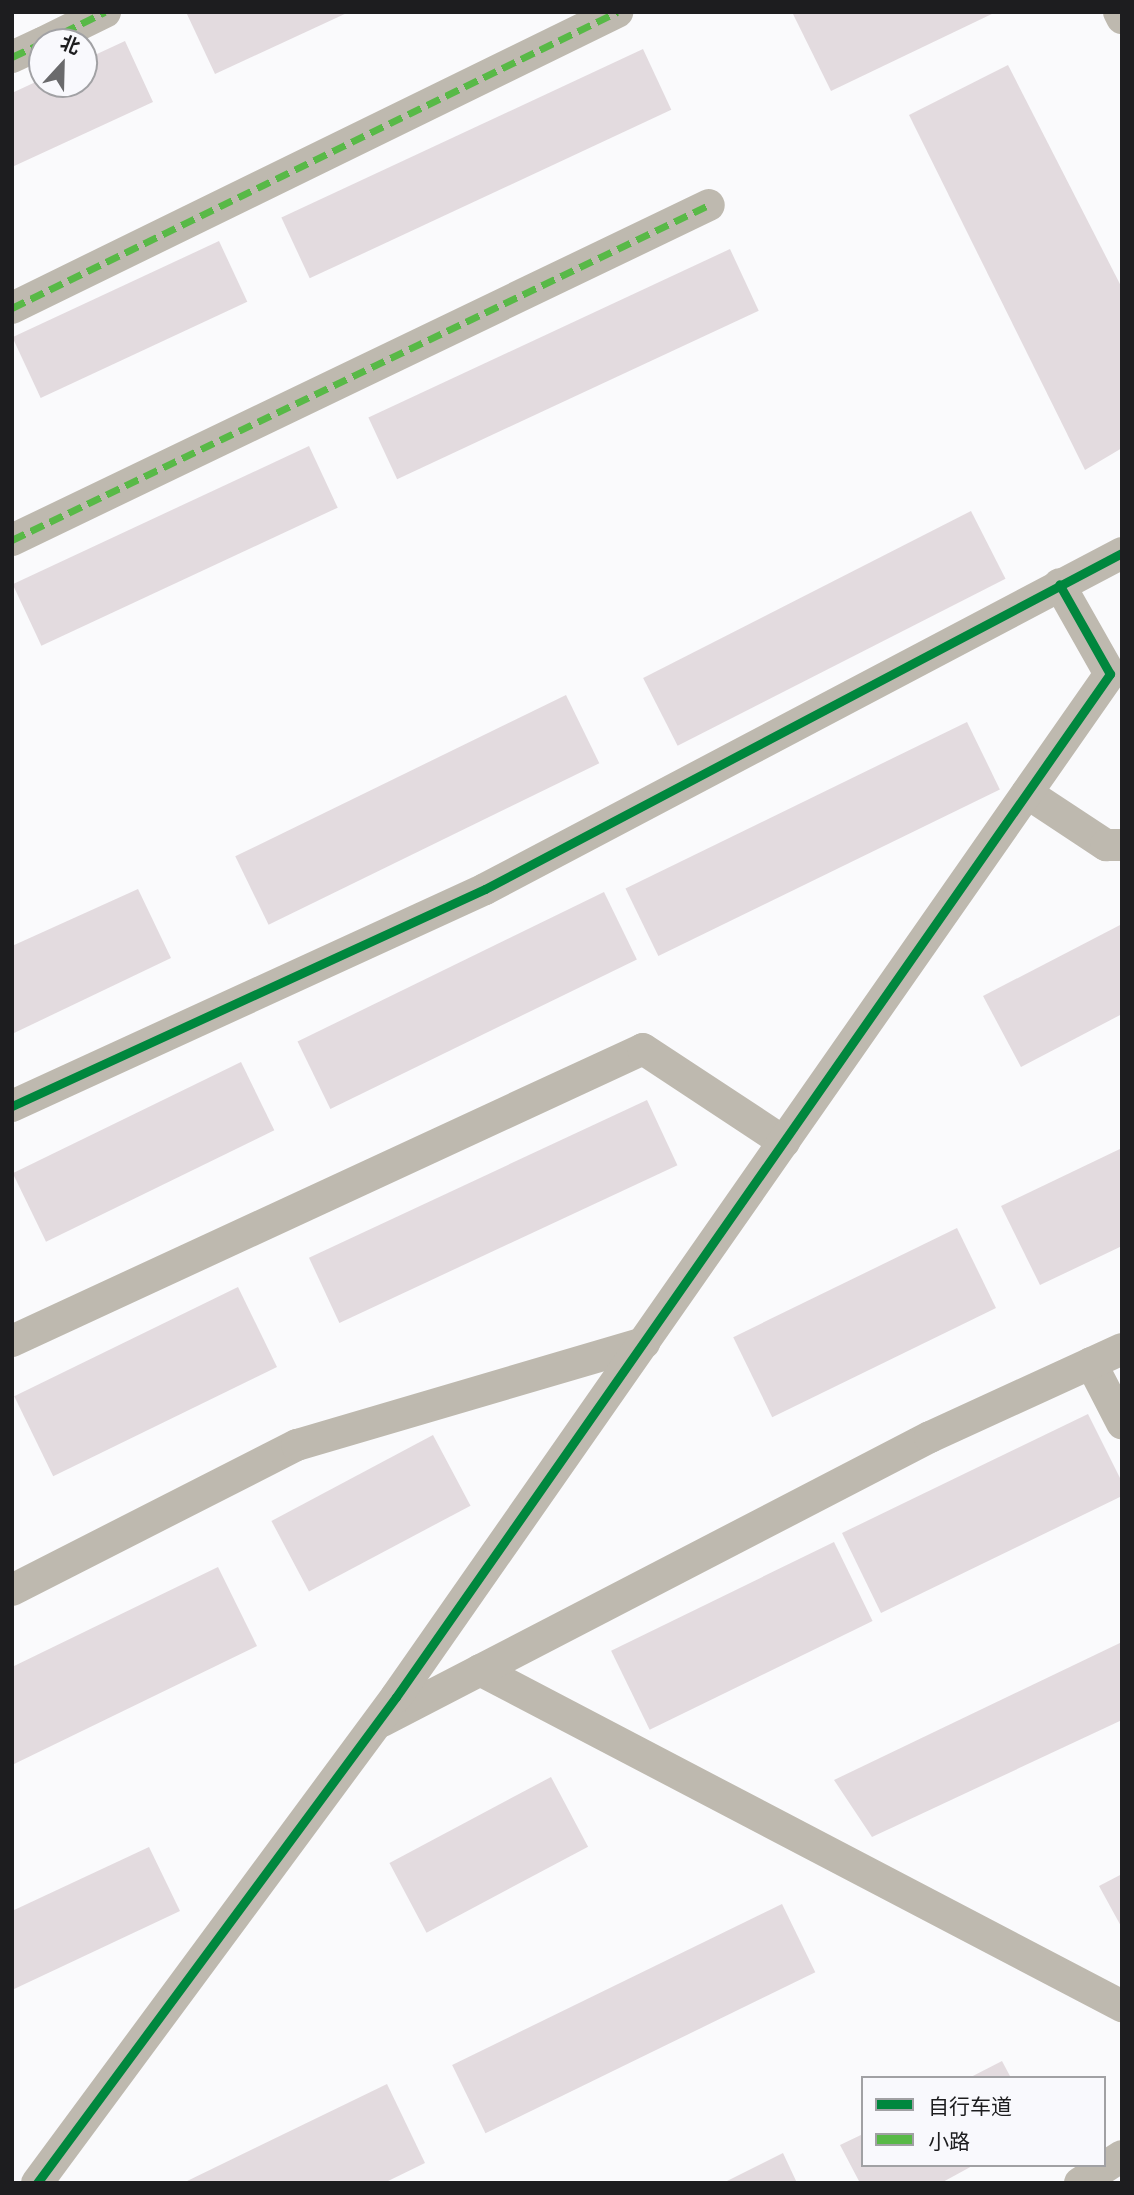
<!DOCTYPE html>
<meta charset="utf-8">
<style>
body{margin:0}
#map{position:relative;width:1134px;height:2195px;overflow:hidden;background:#fafafc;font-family:Roboto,"Noto Sans SC",sans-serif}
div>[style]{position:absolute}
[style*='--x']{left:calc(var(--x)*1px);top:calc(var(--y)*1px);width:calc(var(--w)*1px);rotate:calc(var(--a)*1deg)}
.building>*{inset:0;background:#e3dbdf;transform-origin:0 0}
.minor>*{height:32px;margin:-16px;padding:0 16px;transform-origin:16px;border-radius:16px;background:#beb9af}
.quiet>*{height:7px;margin-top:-3.5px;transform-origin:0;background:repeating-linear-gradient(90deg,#58b947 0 14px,transparent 0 21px)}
.cycleway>*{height:9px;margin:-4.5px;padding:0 4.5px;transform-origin:4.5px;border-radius:4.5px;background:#00873e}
span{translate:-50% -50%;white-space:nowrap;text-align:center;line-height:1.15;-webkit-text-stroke:7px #f9f9fd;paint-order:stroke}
.frame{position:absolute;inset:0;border:14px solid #1d1d1f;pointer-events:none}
.legend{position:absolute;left:861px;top:2076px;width:245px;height:91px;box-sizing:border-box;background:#f9f9fd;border:2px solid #a1a1a4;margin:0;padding:9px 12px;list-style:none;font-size:21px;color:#1d1d1f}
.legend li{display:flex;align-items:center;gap:14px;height:35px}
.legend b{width:35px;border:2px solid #a1a1a4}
.north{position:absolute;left:28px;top:28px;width:70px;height:70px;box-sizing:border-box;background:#f9f9fd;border:2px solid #a1a1a4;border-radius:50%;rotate:22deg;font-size:19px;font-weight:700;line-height:28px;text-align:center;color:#1d1d1f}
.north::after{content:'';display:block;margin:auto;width:24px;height:32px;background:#6a6a6c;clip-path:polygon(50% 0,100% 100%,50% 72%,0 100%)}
</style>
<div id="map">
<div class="building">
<i style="clip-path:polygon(186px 12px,349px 12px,215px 74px)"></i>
<i style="clip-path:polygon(792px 12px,996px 12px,831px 91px)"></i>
<i style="clip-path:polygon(125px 41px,153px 102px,12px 167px,12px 93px,42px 79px,42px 84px,84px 84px,84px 60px)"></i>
<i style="left:643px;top:49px;width:67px;height:399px;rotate:65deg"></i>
<i style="clip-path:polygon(1008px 65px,1122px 288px,1122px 448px,1085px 470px,909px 115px)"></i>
<i style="left:219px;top:241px;width:67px;height:228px;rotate:65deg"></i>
<i style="left:730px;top:249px;width:68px;height:399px;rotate:65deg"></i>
<i style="left:309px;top:446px;width:68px;height:327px;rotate:65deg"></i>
<i style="left:971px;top:511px;width:76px;height:368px;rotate:63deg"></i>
<i style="left:566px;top:695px;width:76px;height:368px;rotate:64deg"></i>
<i style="left:967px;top:722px;width:75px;height:380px;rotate:64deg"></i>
<i style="clip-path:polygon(138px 889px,171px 958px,12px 1034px,12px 946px)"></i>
<i style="left:604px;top:892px;width:75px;height:341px;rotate:64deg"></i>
<i style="clip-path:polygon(1122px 924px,1122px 1014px,1021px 1067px,983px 996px)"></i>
<i style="left:241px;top:1062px;width:76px;height:254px;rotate:64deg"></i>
<i style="left:647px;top:1100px;width:72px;height:373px;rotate:65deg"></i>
<i style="clip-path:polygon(1122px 1148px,1122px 1246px,1040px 1285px,1001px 1206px)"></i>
<i style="left:957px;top:1228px;width:89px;height:249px;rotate:64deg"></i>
<i style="left:238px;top:1287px;width:89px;height:249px;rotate:64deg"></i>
<i style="clip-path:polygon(1088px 1414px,1122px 1482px,1122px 1496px,881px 1613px,842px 1533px)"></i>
<i style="left:433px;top:1435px;width:80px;height:183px;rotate:62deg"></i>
<i style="left:834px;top:1542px;width:88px;height:248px;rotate:64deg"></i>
<i style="clip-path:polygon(218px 1567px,257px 1646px,12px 1765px,12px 1667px)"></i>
<i style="clip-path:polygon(1122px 1642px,1122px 1720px,872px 1837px,834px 1780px)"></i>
<i style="left:551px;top:1777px;width:79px;height:183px;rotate:62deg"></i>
<i style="clip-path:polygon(149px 1847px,180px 1911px,12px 1990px,12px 1911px)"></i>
<i style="clip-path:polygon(1122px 1874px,1122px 1928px,1099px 1886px)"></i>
<i style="left:782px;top:1904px;width:76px;height:367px;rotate:64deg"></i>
<i style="clip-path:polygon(1002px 2061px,1011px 2078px,969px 2078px)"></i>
<i style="clip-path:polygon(387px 2084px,425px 2163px,384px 2183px,183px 2183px)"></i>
<i style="clip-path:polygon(863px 2134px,863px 2165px,974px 2165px,941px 2183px,860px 2183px,840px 2145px)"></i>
<i style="clip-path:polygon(783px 2153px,797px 2183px,723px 2183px)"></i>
</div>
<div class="minor">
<i style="--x:1119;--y:12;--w:7;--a:63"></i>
<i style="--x:44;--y:42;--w:68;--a:-26.2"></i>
<i style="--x:12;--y:57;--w:33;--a:-25"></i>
<i style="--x:12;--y:308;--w:674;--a:-26.07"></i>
<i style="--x:12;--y:540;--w:773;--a:-25.67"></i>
<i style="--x:1027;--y:793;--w:95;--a:33.4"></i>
<i style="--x:1106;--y:845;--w:16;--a:0"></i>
<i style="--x:12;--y:1106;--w:520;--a:-24.64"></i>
<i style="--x:485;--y:889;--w:720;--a:-27.81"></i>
<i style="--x:12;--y:1341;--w:695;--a:-24.83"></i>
<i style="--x:643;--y:1049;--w:169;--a:33.4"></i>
<i style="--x:1091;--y:1363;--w:68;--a:62.7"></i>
<i style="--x:12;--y:1590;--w:320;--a:-27"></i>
<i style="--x:297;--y:1445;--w:362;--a:-16.4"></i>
<i style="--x:480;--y:1670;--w:725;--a:27.63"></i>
<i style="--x:382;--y:1721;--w:617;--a:-27.4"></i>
<i style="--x:930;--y:1437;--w:211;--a:-24.6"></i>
<i style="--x:37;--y:2183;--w:604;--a:-53.55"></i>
<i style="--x:396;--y:1697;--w:1248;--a:-55.09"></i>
<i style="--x:1110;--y:674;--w:103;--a:-119.5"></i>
<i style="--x:1080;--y:2183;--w:50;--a:-32.7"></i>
</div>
<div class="quiet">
<i style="--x:44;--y:42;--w:68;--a:-26.2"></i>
<i style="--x:12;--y:57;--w:33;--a:-25"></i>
<i style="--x:12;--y:308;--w:674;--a:-26.07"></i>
<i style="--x:12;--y:540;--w:773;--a:-25.67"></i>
</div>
<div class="cycleway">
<i style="--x:12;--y:1106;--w:520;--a:-24.64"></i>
<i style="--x:485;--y:889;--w:720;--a:-27.81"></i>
<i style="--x:37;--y:2183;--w:604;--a:-53.55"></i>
<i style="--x:396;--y:1697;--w:1248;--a:-55.09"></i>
<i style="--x:1110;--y:674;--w:103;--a:-119.5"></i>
</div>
<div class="frame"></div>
<ul class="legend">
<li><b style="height:9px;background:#00873e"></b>自行车道</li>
<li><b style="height:9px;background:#58b947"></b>小路</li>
</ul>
<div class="north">北</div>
</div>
